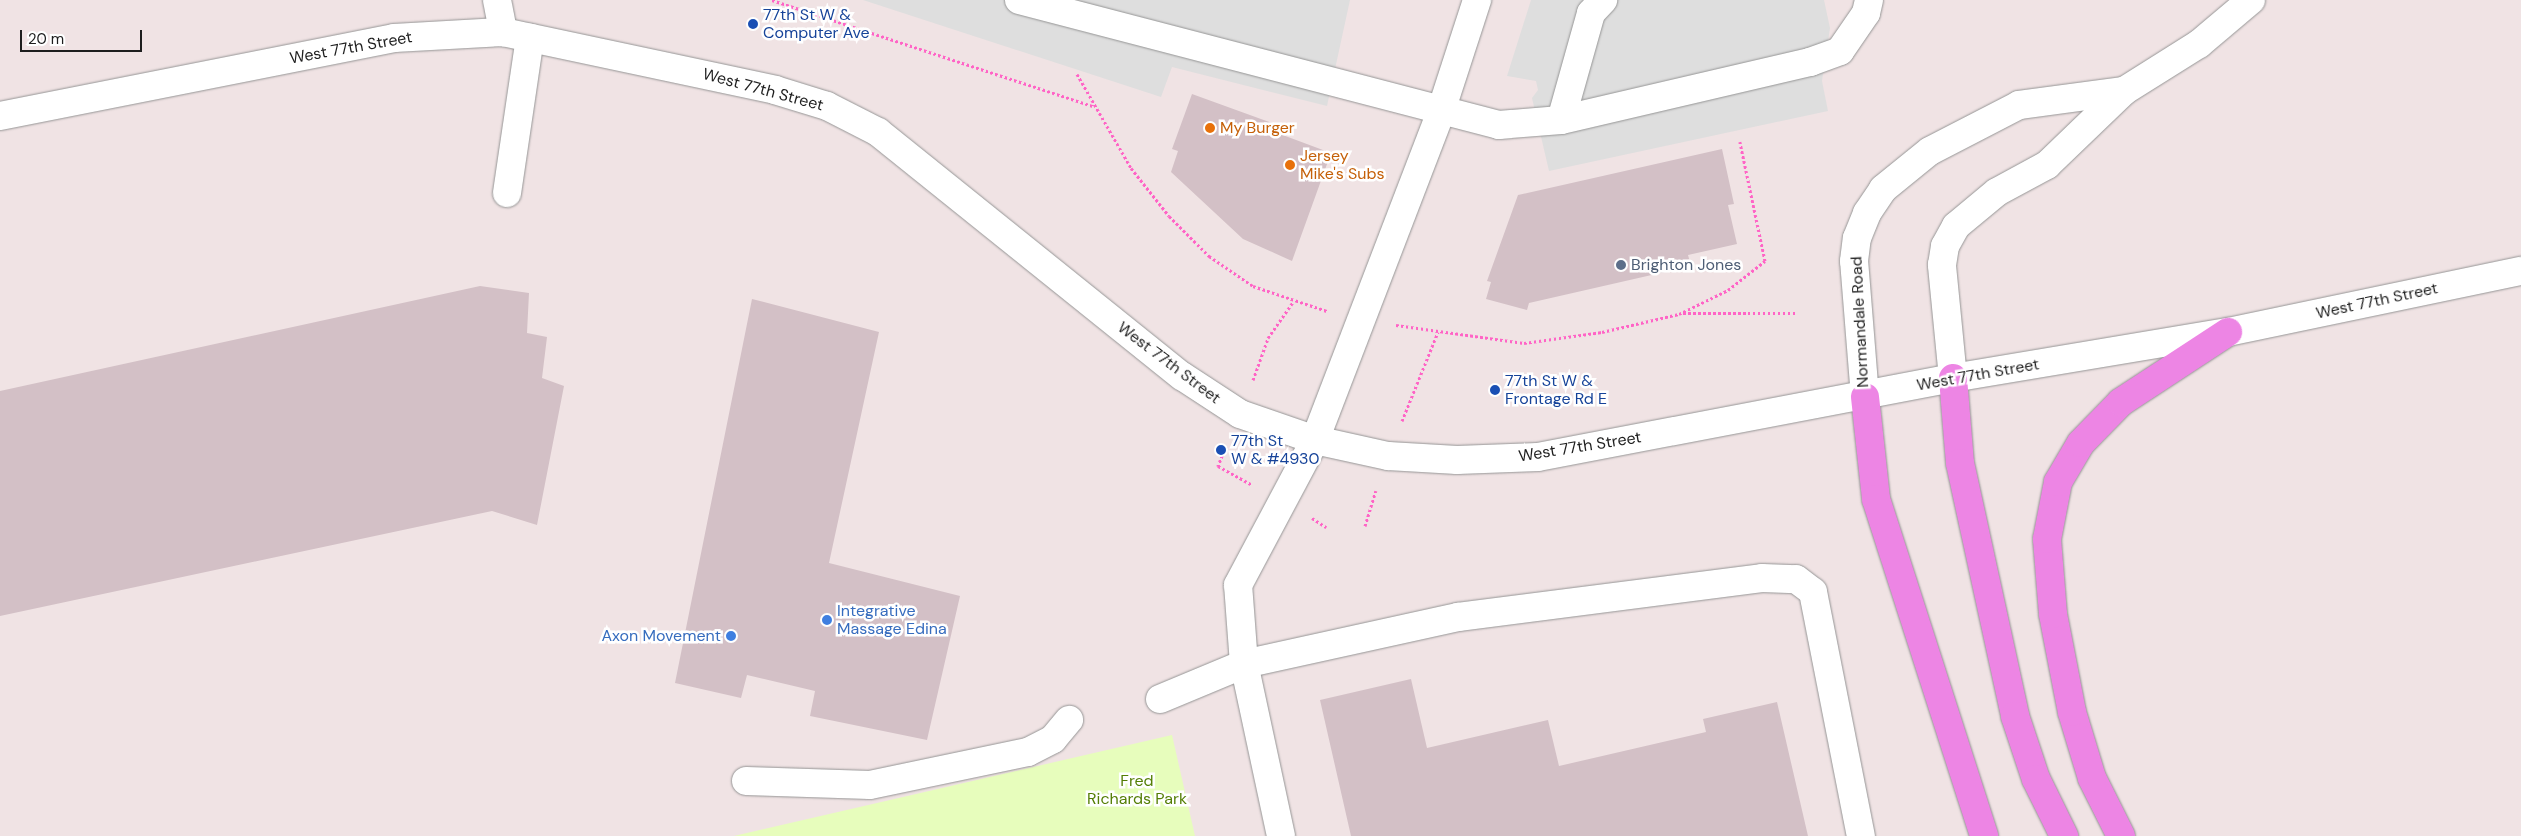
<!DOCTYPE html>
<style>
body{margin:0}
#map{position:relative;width:2521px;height:836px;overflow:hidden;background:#f0e3e4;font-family:"DM Sans",sans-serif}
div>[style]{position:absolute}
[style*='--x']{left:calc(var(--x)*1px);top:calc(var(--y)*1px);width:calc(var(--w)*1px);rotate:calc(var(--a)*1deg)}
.park>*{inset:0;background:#e7fdbc}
.parking>*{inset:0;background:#dedede}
.building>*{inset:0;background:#d3c0c6}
.path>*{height:3px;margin-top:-1.5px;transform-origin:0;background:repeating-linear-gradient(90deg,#ff64c6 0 2.5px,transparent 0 5px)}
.roads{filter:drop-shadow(0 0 1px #959595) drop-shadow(0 0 1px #959595)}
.minor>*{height:28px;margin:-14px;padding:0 14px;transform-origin:14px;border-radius:14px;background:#fff}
.highway>*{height:28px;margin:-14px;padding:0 14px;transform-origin:14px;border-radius:14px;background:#ed85e4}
.dots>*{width:14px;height:14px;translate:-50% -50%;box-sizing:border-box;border:2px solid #fff;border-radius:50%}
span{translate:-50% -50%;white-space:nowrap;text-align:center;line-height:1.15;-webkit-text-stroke:5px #fff;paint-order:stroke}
.transit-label{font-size:16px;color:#164399}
.left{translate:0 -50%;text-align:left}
.street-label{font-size:16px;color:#1e1e1e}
.food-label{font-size:16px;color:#c56008}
.service-label{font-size:16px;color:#4e5e75}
.shop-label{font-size:16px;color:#366cbe}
.right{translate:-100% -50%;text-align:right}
.park-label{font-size:16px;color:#547e05}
.scale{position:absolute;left:20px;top:30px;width:122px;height:22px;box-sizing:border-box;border:2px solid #1e1e1e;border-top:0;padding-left:6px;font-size:15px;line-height:18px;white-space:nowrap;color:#1e1e1e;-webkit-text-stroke:4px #fff;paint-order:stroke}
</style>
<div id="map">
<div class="park">
<i style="clip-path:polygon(1172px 735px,1195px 836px,734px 836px)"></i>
</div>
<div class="parking">
<i style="clip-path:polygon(863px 0,1350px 0,1327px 106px,1172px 67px,1161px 97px)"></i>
<i style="clip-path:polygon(1531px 0,1824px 0,1830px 28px,1822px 81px,1828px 111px,1549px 171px,1532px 98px,1538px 90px,1536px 81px,1507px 76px)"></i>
</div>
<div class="building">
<i style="clip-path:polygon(1192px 94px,1283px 127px,1280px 134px,1331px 153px,1292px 261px,1243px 239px,1171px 172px,1178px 151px,1172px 149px)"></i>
<i style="clip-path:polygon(1722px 149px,1734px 204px,1728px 205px,1737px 244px,1688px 255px,1691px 266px,1529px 303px,1527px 310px,1486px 299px,1491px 282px,1487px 281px,1518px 195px)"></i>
<i style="clip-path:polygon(480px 286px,529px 293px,527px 333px,547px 337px,542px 378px,564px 386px,537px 525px,492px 511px,0 616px,0 391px)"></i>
<i style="clip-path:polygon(752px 299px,879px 332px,829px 563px,960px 596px,927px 740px,810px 716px,815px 691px,747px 675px,741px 698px,675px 683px)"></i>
<i style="clip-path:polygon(1411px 679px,1427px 748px,1548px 720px,1559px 766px,1706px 732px,1703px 719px,1777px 702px,1808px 836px,1351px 836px,1320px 700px)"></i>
</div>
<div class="path">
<i style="--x:772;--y:0;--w:338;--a:18.3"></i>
<i style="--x:1077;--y:74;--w:108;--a:60.1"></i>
<i style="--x:1131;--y:168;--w:61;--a:51.6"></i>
<i style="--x:1169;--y:216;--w:57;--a:45"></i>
<i style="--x:1209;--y:256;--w:53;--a:34.3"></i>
<i style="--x:1253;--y:286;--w:78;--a:18.7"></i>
<i style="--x:1683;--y:313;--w:114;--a:0"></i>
<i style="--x:1396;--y:325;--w:129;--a:8"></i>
<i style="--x:1524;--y:343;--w:79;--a:-8"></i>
<i style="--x:1602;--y:332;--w:79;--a:-13.2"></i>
<i style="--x:1679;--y:314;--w:55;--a:-26.1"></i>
<i style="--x:1728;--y:290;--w:47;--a:-38.1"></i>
<i style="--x:1765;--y:261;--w:122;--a:-101.9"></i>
<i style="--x:1253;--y:380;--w:45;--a:-70.3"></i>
<i style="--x:1268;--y:338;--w:44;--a:-55.2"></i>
<i style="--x:1402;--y:421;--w:96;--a:-68"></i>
<i style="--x:1226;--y:446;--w:22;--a:112"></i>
<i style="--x:1218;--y:466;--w:39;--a:29"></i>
<i style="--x:1312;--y:518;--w:17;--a:33"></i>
<i style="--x:1365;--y:526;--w:37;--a:-73"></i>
</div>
<div class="roads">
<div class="minor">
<i style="--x:497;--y:0;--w:33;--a:79"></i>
<i style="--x:1019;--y:0;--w:496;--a:14.6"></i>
<i style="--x:1499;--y:125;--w:62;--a:-4.6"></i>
<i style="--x:1561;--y:120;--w:256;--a:-13.1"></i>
<i style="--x:1810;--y:62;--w:32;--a:-20"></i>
<i style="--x:1840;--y:51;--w:46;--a:-55.6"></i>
<i style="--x:1866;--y:13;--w:13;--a:-77"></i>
<i style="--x:0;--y:116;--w:402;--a:-11.2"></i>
<i style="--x:394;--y:38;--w:109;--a:-3.2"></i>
<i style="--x:503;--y:32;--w:278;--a:12"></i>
<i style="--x:775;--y:90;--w:54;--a:17.1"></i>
<i style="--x:827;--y:106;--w:57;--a:27"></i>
<i style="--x:878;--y:132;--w:390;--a:38.8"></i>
<i style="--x:1182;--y:376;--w:69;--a:33.2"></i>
<i style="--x:1240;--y:414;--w:79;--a:19.1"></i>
<i style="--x:1315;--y:440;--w:75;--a:12.4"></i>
<i style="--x:1388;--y:456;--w:69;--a:3.3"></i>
<i style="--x:1457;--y:460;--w:81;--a:-2.1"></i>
<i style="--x:1538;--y:457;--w:422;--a:-10.8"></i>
<i style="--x:1953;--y:378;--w:279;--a:-9.5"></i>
<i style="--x:2228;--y:332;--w:299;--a:-11.8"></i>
<i style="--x:1561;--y:120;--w:111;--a:-74.3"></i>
<i style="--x:1591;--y:13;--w:18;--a:-47"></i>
<i style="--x:507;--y:193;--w:157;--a:-81.6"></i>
<i style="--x:1953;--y:378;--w:114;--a:-95.6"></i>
<i style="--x:1942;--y:265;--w:19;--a:-81"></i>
<i style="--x:1945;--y:246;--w:23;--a:-61"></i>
<i style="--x:1956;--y:226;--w:53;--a:-39.7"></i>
<i style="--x:1997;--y:192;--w:57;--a:-28.4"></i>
<i style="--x:2047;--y:165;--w:107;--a:-43.9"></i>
<i style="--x:2124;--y:91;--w:89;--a:-32.1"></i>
<i style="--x:2199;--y:44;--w:68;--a:-40.2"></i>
<i style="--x:1865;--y:397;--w:136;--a:-94.6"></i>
<i style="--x:1854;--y:261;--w:23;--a:-83"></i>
<i style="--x:1857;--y:238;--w:27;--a:-68"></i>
<i style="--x:1867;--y:213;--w:29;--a:-56"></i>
<i style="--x:1883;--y:189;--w:60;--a:-39"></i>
<i style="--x:1930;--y:151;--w:100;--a:-27.3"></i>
<i style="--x:2019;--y:105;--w:106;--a:-7.6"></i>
<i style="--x:1160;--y:699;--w:91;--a:-22.6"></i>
<i style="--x:1244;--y:664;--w:79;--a:-94.3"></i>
<i style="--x:1238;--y:585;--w:164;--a:-62"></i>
<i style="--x:1315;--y:440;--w:352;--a:-69"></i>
<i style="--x:1441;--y:111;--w:117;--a:-72"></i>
<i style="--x:746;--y:781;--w:124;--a:1.8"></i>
<i style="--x:870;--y:785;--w:161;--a:-11.8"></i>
<i style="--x:1028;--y:752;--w:28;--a:-27"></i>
<i style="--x:1053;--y:739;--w:25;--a:-50"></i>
<i style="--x:1281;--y:836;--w:176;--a:-102.1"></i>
<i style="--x:1244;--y:664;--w:219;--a:-12.4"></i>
<i style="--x:1458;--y:617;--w:306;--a:-7.3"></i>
<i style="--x:1762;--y:578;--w:34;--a:2"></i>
<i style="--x:1796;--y:579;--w:21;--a:37"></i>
<i style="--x:1813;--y:592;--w:249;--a:78.9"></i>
</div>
<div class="highway">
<i style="--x:1953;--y:378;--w:85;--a:85.3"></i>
<i style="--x:1960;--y:463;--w:259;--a:77.7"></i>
<i style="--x:2015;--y:716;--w:66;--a:71.6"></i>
<i style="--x:2036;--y:779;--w:64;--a:63.8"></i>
<i style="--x:1865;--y:397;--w:103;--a:83.8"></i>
<i style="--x:1876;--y:499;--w:354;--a:72.2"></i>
<i style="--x:2121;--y:836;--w:65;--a:-116.6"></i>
<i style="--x:2092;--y:778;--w:69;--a:-106.9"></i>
<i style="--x:2072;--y:712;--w:100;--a:-101"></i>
<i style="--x:2053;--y:614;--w:75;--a:-94.6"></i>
<i style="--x:2047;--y:539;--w:58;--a:-79.1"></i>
<i style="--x:2058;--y:482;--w:45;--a:-59.5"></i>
<i style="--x:2081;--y:443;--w:57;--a:-45.7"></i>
<i style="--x:2121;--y:402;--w:128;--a:-33.2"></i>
</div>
</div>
<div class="dots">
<i style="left:753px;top:24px;background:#1a4fb4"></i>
<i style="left:1210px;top:128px;background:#e8710a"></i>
<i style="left:1290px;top:165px;background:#e8710a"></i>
<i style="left:1621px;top:265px;background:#5c6f8a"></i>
<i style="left:1495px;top:390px;background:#1a4fb4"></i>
<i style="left:1221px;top:450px;background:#1a4fb4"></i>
<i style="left:827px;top:620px;background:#3f7fe0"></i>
<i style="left:731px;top:636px;background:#3f7fe0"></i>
</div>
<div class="transit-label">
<span class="left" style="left:763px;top:24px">77th St W &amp;<br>Computer Ave</span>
<span class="left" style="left:1505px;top:390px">77th St W &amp;<br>Frontage Rd E</span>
<span class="left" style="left:1231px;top:450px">77th St<br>W &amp; #4930</span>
</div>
<div class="street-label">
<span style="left:351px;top:48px;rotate:-10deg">West 77th Street</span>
<span style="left:763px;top:90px;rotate:15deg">West 77th Street</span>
<span style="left:2377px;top:301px;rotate:-12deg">West 77th Street</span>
<span style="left:1860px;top:322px;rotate:-93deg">Normandale Road</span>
<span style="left:1169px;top:363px;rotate:37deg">West 77th Street</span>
<span style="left:1978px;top:375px;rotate:-10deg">West 77th Street</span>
<span style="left:1580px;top:447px;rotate:-9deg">West 77th Street</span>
</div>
<div class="food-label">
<span class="left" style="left:1220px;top:128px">My Burger</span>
<span class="left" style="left:1300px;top:165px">Jersey<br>Mike's Subs</span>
</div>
<div class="service-label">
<span class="left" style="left:1631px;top:265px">Brighton Jones</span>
</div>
<div class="shop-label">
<span class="left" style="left:837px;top:620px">Integrative<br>Massage Edina</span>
<span class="right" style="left:721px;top:636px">Axon Movement</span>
</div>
<div class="park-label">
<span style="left:1137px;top:790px">Fred<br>Richards Park</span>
</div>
<div class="scale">20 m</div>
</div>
